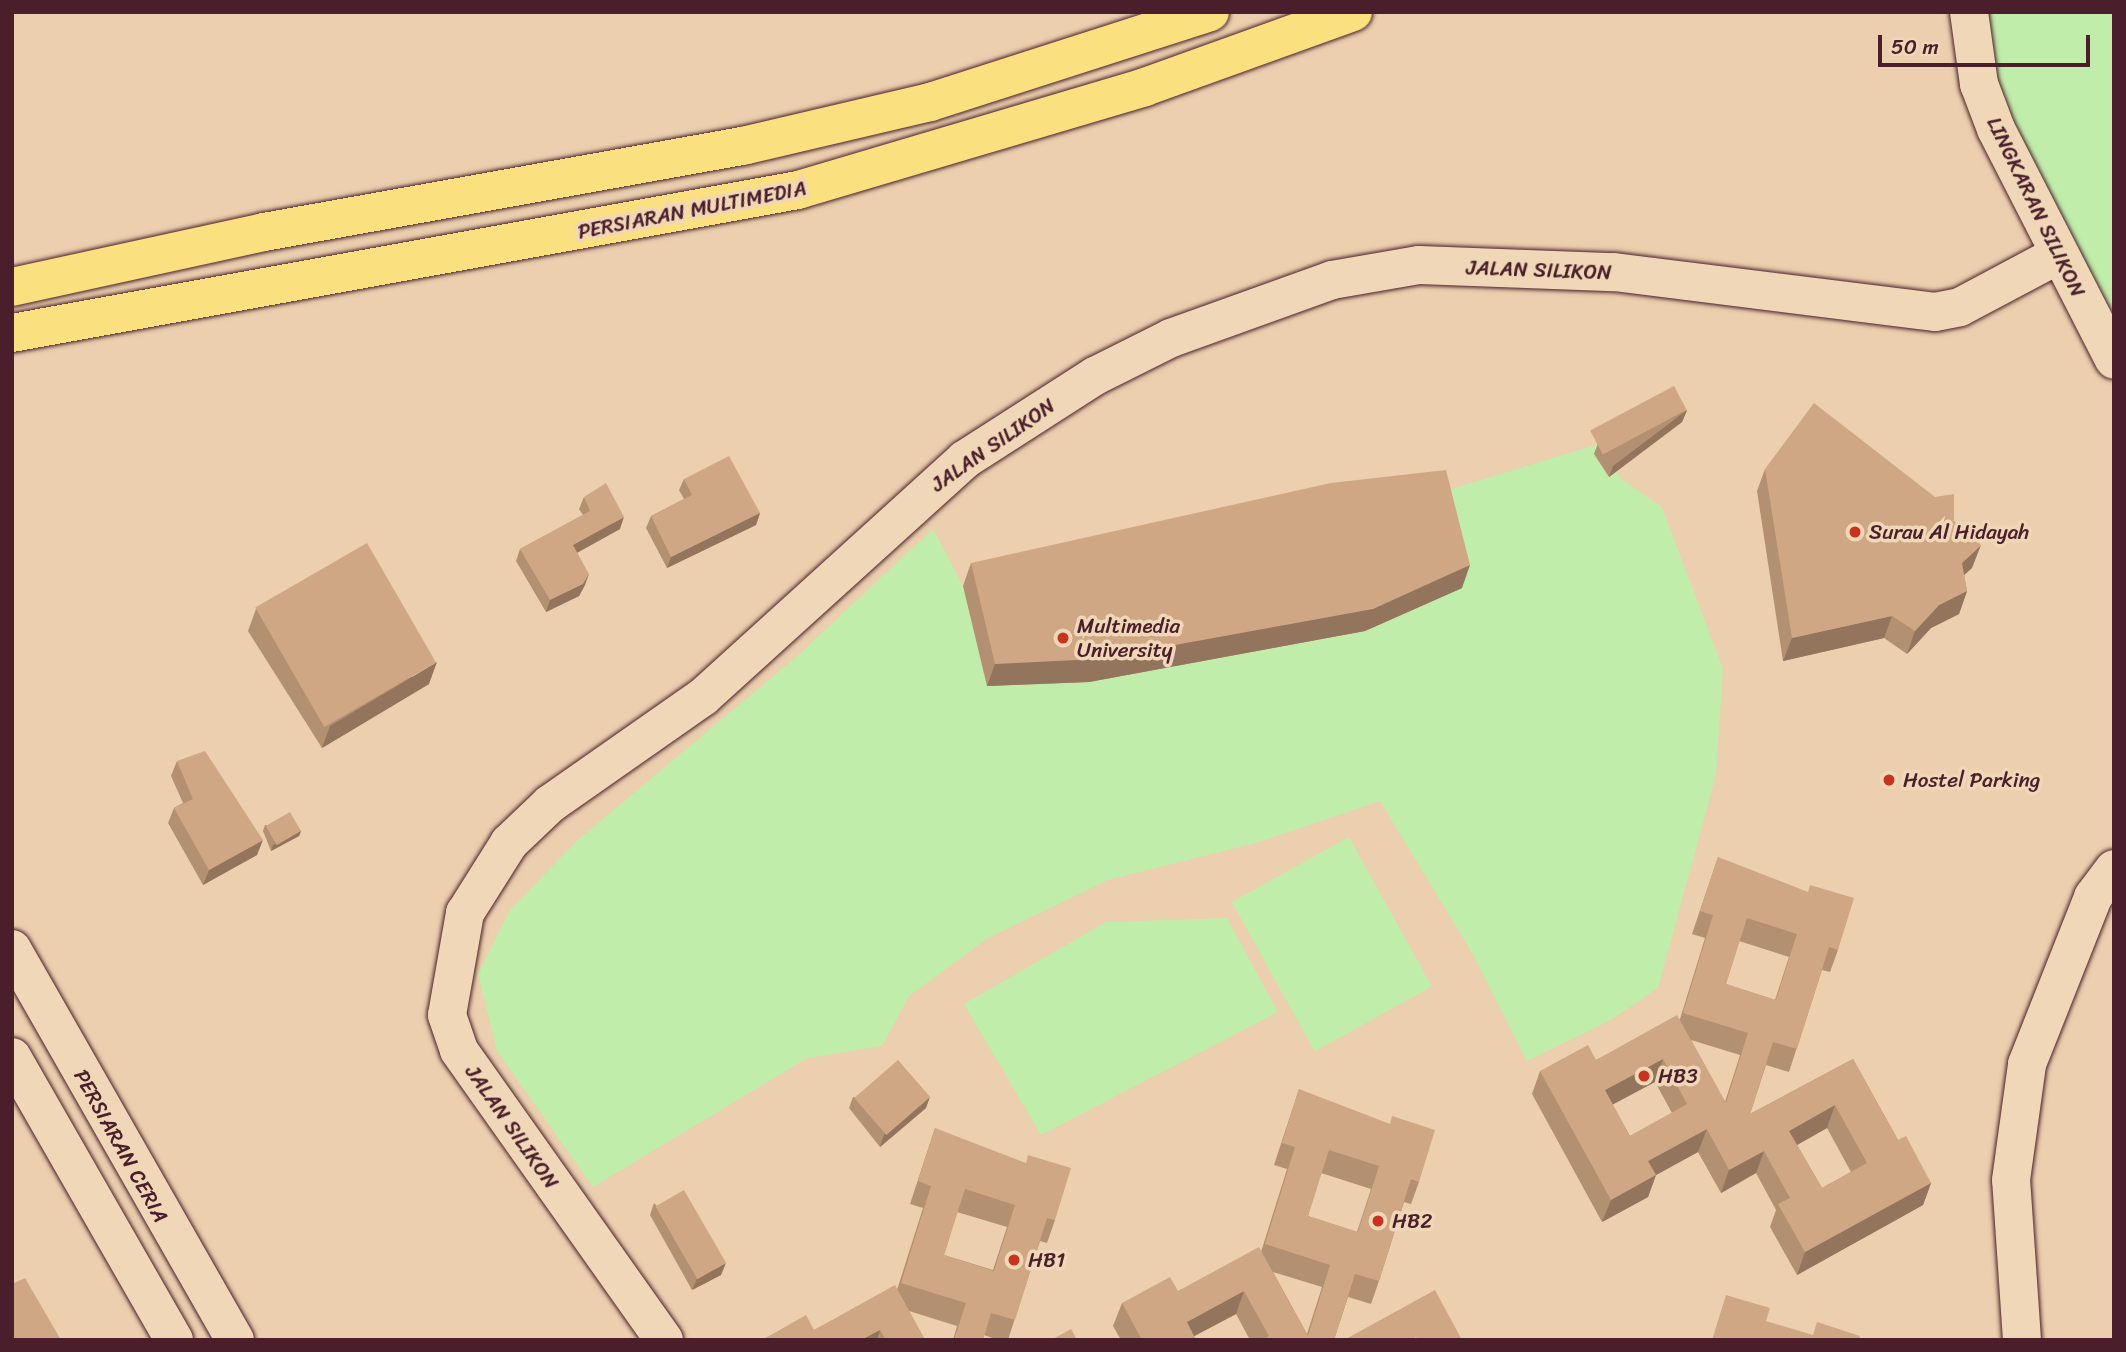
<!DOCTYPE html>
<style>
body{margin:0}
#map{position:relative;width:2126px;height:1352px;overflow:hidden;background:#ebcfae;font-family:Sriracha,sans-serif}
div>[style]{position:absolute}
[style*='--x']{left:calc(var(--x)*1px);top:calc(var(--y)*1px);width:calc(var(--w)*1px);rotate:calc(var(--a)*1deg)}
.green>*{inset:0;background:#c0edaa;transform-origin:0 0}
.roads{filter:drop-shadow(0 0 2px #4a1f2b) drop-shadow(0 0 2px #4a1f2b)}
.secondary>*{height:38px;margin:-19px;padding:0 19px;transform-origin:19px;border-radius:19px;background:#efd7b7}
.primary>*{height:38px;margin:-19px;padding:0 19px;transform-origin:19px;border-radius:19px;background:#fbe080}
.wall>*{inset:0;background:#b39072}
.shaded-wall>*{inset:0;background:#92755c}
.building>*{inset:0;background:#d0a784;transform-origin:0 0}
.dots>*{width:19px;height:19px;translate:-50% -50%;box-sizing:border-box;border:4px solid #efd7b7;border-radius:50%}
span{translate:-50% -50%;white-space:nowrap;text-align:center;line-height:1.15;-webkit-text-stroke:7px #efd7b7;paint-order:stroke}
.street-label{font-size:21px;color:#4a1f2b}
.poi-label{font-size:21px;color:#4a1f2b}
.left{translate:0 -50%;text-align:left}
.frame{position:absolute;inset:0;border:14px solid #4a1f2b;pointer-events:none}
.scale{position:absolute;left:1878px;top:35px;width:212px;height:32px;box-sizing:border-box;border:4px solid #4a1f2b;border-top:0;padding-left:9px;font-size:21px;line-height:24px;white-space:nowrap;color:#4a1f2b;-webkit-text-stroke:5px #efd7b7;paint-order:stroke}
</style>
<div id="map">
<div class="green">
<i style="clip-path:polygon(1992px 12px,2114px 12px,2114px 324px,2004px 114px,1986px 27px)"></i>
<i style="clip-path:polygon(1599px 444px,1621px 479px,1662px 507px,1723px 669px,1716px 775px,1658px 988px,1609px 1021px,1527px 1061px,1471px 951px,1380px 801px,1259px 842px,1108px 880px,988px 938px,909px 996px,882px 1046px,807px 1058px,593px 1187px,497px 1051px,478px 974px,510px 910px,579px 839px,795px 658px,933px 529px,963px 586px,987px 686px,1089px 682px,1365px 631px,1462px 588px,1438px 493px)"></i>
<i style="left:1349px;top:837px;width:171px;height:134px;rotate:61deg"></i>
<i style="clip-path:polygon(1227px 918px,1278px 1012px,1041px 1135px,964px 1004px,1106px 922px)"></i>
</div>
<div class="roads">
<div class="secondary">
<i style="--x:1969;--y:12;--w:73;--a:82.1"></i>
<i style="--x:1979;--y:84;--w:48;--a:69.3"></i>
<i style="--x:1996;--y:129;--w:259;--a:62.9"></i>
<i style="--x:12;--y:949;--w:450;--a:60.3"></i>
<i style="--x:12;--y:1057;--w:326;--a:60.2"></i>
<i style="--x:664;--y:1340;--w:355;--a:-125.3"></i>
<i style="--x:459;--y:1050;--w:37;--a:-109"></i>
<i style="--x:447;--y:1015;--w:104;--a:-80"></i>
<i style="--x:465;--y:913;--w:83;--a:-57.8"></i>
<i style="--x:509;--y:843;--w:57;--a:-43.6"></i>
<i style="--x:550;--y:804;--w:187;--a:-35"></i>
<i style="--x:703;--y:697;--w:353;--a:-42.2"></i>
<i style="--x:964;--y:460;--w:156;--a:-32.7"></i>
<i style="--x:1095;--y:376;--w:85;--a:-26.6"></i>
<i style="--x:1171;--y:338;--w:171;--a:-19.8"></i>
<i style="--x:1332;--y:280;--w:88;--a:-9.8"></i>
<i style="--x:1419;--y:265;--w:195;--a:2.1"></i>
<i style="--x:1614;--y:272;--w:323;--a:7.1"></i>
<i style="--x:1935;--y:312;--w:25;--a:-11"></i>
<i style="--x:1960;--y:307;--w:111;--a:-28"></i>
<i style="--x:2022;--y:1340;--w:160;--a:-93.9"></i>
<i style="--x:2011;--y:1180;--w:117;--a:-82.1"></i>
<i style="--x:2027;--y:1064;--w:180;--a:-68.4"></i>
<i style="--x:2093;--y:897;--w:35;--a:-53"></i>
</div>
<div class="primary">
<i style="--x:12;--y:287;--w:258;--a:-12.3"></i>
<i style="--x:264;--y:232;--w:487;--a:-10.2"></i>
<i style="--x:743;--y:146;--w:192;--a:-13.2"></i>
<i style="--x:930;--y:102;--w:294;--a:-17.8"></i>
<i style="--x:12;--y:333;--w:799;--a:-10.31"></i>
<i style="--x:798;--y:190;--w:362;--a:-16.5"></i>
<i style="--x:1145;--y:87;--w:221;--a:-19.8"></i>
</div>
</div>
<div class="wall">
<i style="clip-path:polygon(1687px 410px,1682px 422px,1609px 477px,1594px 454px,1598px 443px)"></i>
<i style="clip-path:polygon(1765px 469px,1954px 521px,1972px 568px,1964px 575px,1967px 591px,1959px 614px,1931px 628px,1907px 654px,1884px 638px,1783px 661px,1757px 491px)"></i>
<i style="clip-path:polygon(684px 479px,760px 513px,756px 525px,667px 568px,646px 528px,651px 516px,684px 499px,679px 490px)"></i>
<i style="clip-path:polygon(584px 497px,620px 529px,577px 553px,585px 585px,579px 596px,546px 612px,516px 561px,520px 549px,583px 515px,579px 509px)"></i>
<i style="clip-path:polygon(971px 563px,1462px 588px,1365px 631px,1089px 682px,987px 686px,963px 586px)"></i>
<i style="clip-path:polygon(256px 609px,429px 684px,322px 748px,248px 631px)"></i>
<i style="clip-path:polygon(177px 761px,257px 855px,203px 885px,168px 823px,174px 808px,183px 803px,171px 776px)"></i>
<i style="clip-path:polygon(265px 825px,301px 831px,299px 836px,271px 851px,263px 831px)"></i>
<i style="clip-path:polygon(evenodd,1718px 857px,1838px 950px,1830px 972px,1822px 970px,1789px 1072px,1766px 1065px,1750px 1114px,1853px 1059px,1898px 1140px,1931px 1183px,1923px 1205px,1797px 1275px,1770px 1227px,1776px 1210px,1756px 1173px,1721px 1193px,1698px 1152px,1656px 1175px,1648px 1197px,1602px 1222px,1532px 1094px,1540px 1071px,1596px 1060px,1680px 1019px,1705px 938px,1692px 934px,1718px 857px,1739px 941px,1789px 957px,1775px 1000px,1726px 984px,1739px 941px,1718px 857px,1691px 1040px,1740px 1055px,1725px 1102px,1691px 1040px,1718px 857px,1655px 1082px,1672px 1113px,1630px 1136px,1612px 1104px,1655px 1082px,1718px 857px,1827px 1128px,1851px 1172px,1822px 1188px,1797px 1145px,1827px 1128px)"></i>
<i style="clip-path:polygon(evenodd,1299px 1089px,1419px 1182px,1411px 1204px,1404px 1202px,1379px 1281px,1371px 1304px,1348px 1297px,1334px 1340px,1250px 1340px,1236px 1314px,1194px 1336px,1196px 1340px,1121px 1340px,1113px 1326px,1122px 1303px,1178px 1291px,1261px 1252px,1287px 1169px,1274px 1165px,1299px 1089px,1321px 1173px,1371px 1189px,1357px 1232px,1308px 1216px,1321px 1173px,1299px 1089px,1273px 1272px,1322px 1287px,1307px 1334px,1273px 1272px)"></i>
<i style="clip-path:polygon(853px 1097px,926px 1108px,880px 1147px,849px 1108px)"></i>
<i style="clip-path:polygon(evenodd,935px 1128px,1055px 1220px,1047px 1243px,1040px 1241px,1008px 1340px,998px 1340px,984px 1335px,983px 1340px,953px 1340px,957px 1326px,909px 1311px,925px 1340px,762px 1340px,814px 1330px,897px 1290px,923px 1208px,910px 1204px,935px 1128px,957px 1212px,1007px 1227px,993px 1270px,944px 1255px,957px 1212px)"></i>
<i style="clip-path:polygon(654px 1203px,721px 1275px,692px 1290px,650px 1215px)"></i>
</div>
<div class="shaded-wall">
<i style="clip-path:polygon(1687px 410px,1682px 422px,1609px 477px,1613px 466px)"></i>
<i style="clip-path:polygon(760px 513px,756px 525px,667px 568px,671px 557px)"></i>
<i style="clip-path:polygon(624px 517px,620px 529px,569px 557px,573px 545px)"></i>
<i style="clip-path:polygon(1981px 545px,1972px 568px,1953px 585px,1962px 563px)"></i>
<i style="clip-path:polygon(1470px 565px,1462px 588px,1365px 631px,1089px 682px,987px 686px,995px 664px)"></i>
<i style="clip-path:polygon(589px 574px,585px 585px,579px 596px,546px 612px,550px 600px)"></i>
<i style="clip-path:polygon(1967px 591px,1959px 614px,1931px 628px,1907px 654px,1915px 631px,1939px 605px)"></i>
<i style="clip-path:polygon(1892px 616px,1884px 638px,1783px 661px,1792px 638px)"></i>
<i style="clip-path:polygon(437px 662px,429px 684px,322px 748px,330px 726px)"></i>
<i style="clip-path:polygon(301px 831px,299px 836px,271px 851px,273px 845px)"></i>
<i style="clip-path:polygon(263px 840px,257px 855px,203px 885px,209px 870px)"></i>
<i style="clip-path:polygon(1663px 1059px,1655px 1082px,1597px 1113px,1605px 1090px)"></i>
<i style="clip-path:polygon(930px 1097px,926px 1108px,880px 1147px,884px 1135px)"></i>
<i style="clip-path:polygon(1835px 1105px,1827px 1128px,1781px 1154px,1789px 1131px)"></i>
<i style="clip-path:polygon(1707px 1129px,1698px 1152px,1656px 1175px,1648px 1197px,1602px 1222px,1611px 1200px,1648px 1161px)"></i>
<i style="clip-path:polygon(1764px 1151px,1756px 1173px,1721px 1193px,1729px 1170px)"></i>
<i style="clip-path:polygon(1931px 1183px,1923px 1205px,1797px 1275px,1805px 1252px)"></i>
<i style="clip-path:polygon(726px 1263px,721px 1275px,692px 1290px,697px 1279px)"></i>
<i style="clip-path:polygon(1244px 1291px,1236px 1314px,1187px 1340px,1187px 1322px)"></i>
<i style="clip-path:polygon(880px 1330px,877px 1340px,861px 1340px)"></i>
</div>
<div class="building">
<i style="left:1674px;top:386px;width:27px;height:95px;rotate:62deg"></i>
<i style="clip-path:polygon(1814px 403px,1935px 497px,1954px 494px,1954px 521px,1981px 545px,1962px 563px,1967px 591px,1939px 605px,1915px 631px,1892px 616px,1792px 638px,1765px 469px)"></i>
<i style="clip-path:polygon(729px 456px,760px 513px,671px 557px,651px 516px,692px 495px,684px 479px)"></i>
<i style="clip-path:polygon(1446px 470px,1470px 565px,1373px 609px,1098px 659px,995px 664px,971px 563px,1331px 483px)"></i>
<i style="clip-path:polygon(606px 483px,624px 517px,573px 545px,589px 574px,583px 584px,550px 600px,520px 549px,590px 511px,584px 497px)"></i>
<i style="left:367px;top:543px;width:138px;height:129px;rotate:60deg"></i>
<i style="clip-path:polygon(205px 751px,263px 840px,209px 870px,174px 808px,193px 799px,177px 761px)"></i>
<i style="left:290px;top:812px;width:22px;height:28px;rotate:60deg"></i>
<i style="clip-path:polygon(evenodd,1718px 857px,1808px 892px,1810px 885px,1854px 898px,1838px 950px,1829px 947px,1797px 1049px,1773px 1042px,1750px 1114px,1853px 1059px,1898px 1140px,1906px 1136px,1931px 1183px,1805px 1252px,1778px 1204px,1790px 1198px,1764px 1151px,1729px 1170px,1707px 1129px,1648px 1161px,1656px 1175px,1611px 1200px,1540px 1071px,1588px 1045px,1596px 1060px,1677px 1015px,1726px 1103px,1748px 1033px,1683px 1013px,1713px 915px,1700px 911px,1718px 857px,1747px 918px,1797px 934px,1776px 1000px,1726px 984px,1747px 918px,1718px 857px,1663px 1059px,1687px 1104px,1630px 1136px,1605px 1090px,1663px 1059px,1718px 857px,1835px 1105px,1867px 1163px,1822px 1188px,1789px 1131px,1835px 1105px)"></i>
<i style="left:898px;top:1060px;width:49px;height:58px;rotate:49deg"></i>
<i style="clip-path:polygon(evenodd,1299px 1089px,1390px 1124px,1392px 1116px,1435px 1130px,1419px 1182px,1411px 1179px,1379px 1281px,1355px 1274px,1334px 1340px,1263px 1340px,1269px 1336px,1244px 1291px,1187px 1322px,1196px 1340px,1142px 1340px,1122px 1303px,1170px 1277px,1178px 1291px,1259px 1247px,1308px 1336px,1330px 1265px,1265px 1244px,1295px 1147px,1282px 1143px,1299px 1089px,1329px 1150px,1379px 1166px,1358px 1232px,1308px 1216px,1329px 1150px)"></i>
<i style="clip-path:polygon(evenodd,935px 1128px,1026px 1163px,1028px 1155px,1071px 1168px,1055px 1220px,1047px 1218px,1015px 1320px,991px 1313px,983px 1340px,954px 1340px,966px 1303px,901px 1283px,931px 1186px,918px 1181px,935px 1128px,965px 1189px,1015px 1205px,994px 1271px,944px 1255px,965px 1189px)"></i>
<i style="left:684px;top:1190px;width:84px;height:33px;rotate:60deg"></i>
<i style="clip-path:polygon(25px 1278px,61px 1340px,12px 1340px,12px 1284px)"></i>
<i style="clip-path:polygon(895px 1285px,925px 1340px,886px 1340px,880px 1330px,861px 1340px,762px 1340px,806px 1315px,814px 1330px)"></i>
<i style="clip-path:polygon(1435px 1290px,1462px 1340px,1418px 1340px,1416px 1337px,1412px 1340px,1344px 1340px)"></i>
<i style="clip-path:polygon(1726px 1295px,1770px 1308px,1766px 1321px,1813px 1335px,1817px 1322px,1860px 1336px,1859px 1340px,1712px 1340px)"></i>
<i style="clip-path:polygon(1071px 1329px,1077px 1340px,1051px 1340px)"></i>
</div>
<div class="dots">
<i style="left:1855px;top:532px;background:#c8321e"></i>
<i style="left:1063px;top:638px;background:#c8321e"></i>
<i style="left:1889px;top:780px;background:#c8321e"></i>
<i style="left:1644px;top:1076px;background:#c8321e"></i>
<i style="left:1378px;top:1221px;background:#c8321e"></i>
<i style="left:1014px;top:1260px;background:#c8321e"></i>
</div>
<div class="street-label">
<span style="left:2036px;top:207px;rotate:64deg">LINGKARAN SILIKON</span>
<span style="left:692px;top:210px;rotate:-11deg">PERSIARAN MULTIMEDIA</span>
<span style="left:1539px;top:270px;rotate:2deg">JALAN SILIKON</span>
<span style="left:993px;top:445px;rotate:-35deg">JALAN SILIKON</span>
<span style="left:512px;top:1127px;rotate:55deg">JALAN SILIKON</span>
<span style="left:121px;top:1146px;rotate:61deg">PERSIARAN CERIA</span>
</div>
<div class="poi-label">
<span class="left" style="left:1869px;top:532px">Surau Al Hidayah</span>
<span class="left" style="left:1077px;top:638px">Multimedia<br>University</span>
<span class="left" style="left:1903px;top:780px">Hostel Parking</span>
<span class="left" style="left:1658px;top:1076px">HB3</span>
<span class="left" style="left:1392px;top:1221px">HB2</span>
<span class="left" style="left:1028px;top:1260px">HB1</span>
</div>
<div class="frame"></div>
<div class="scale">50 m</div>
</div>
